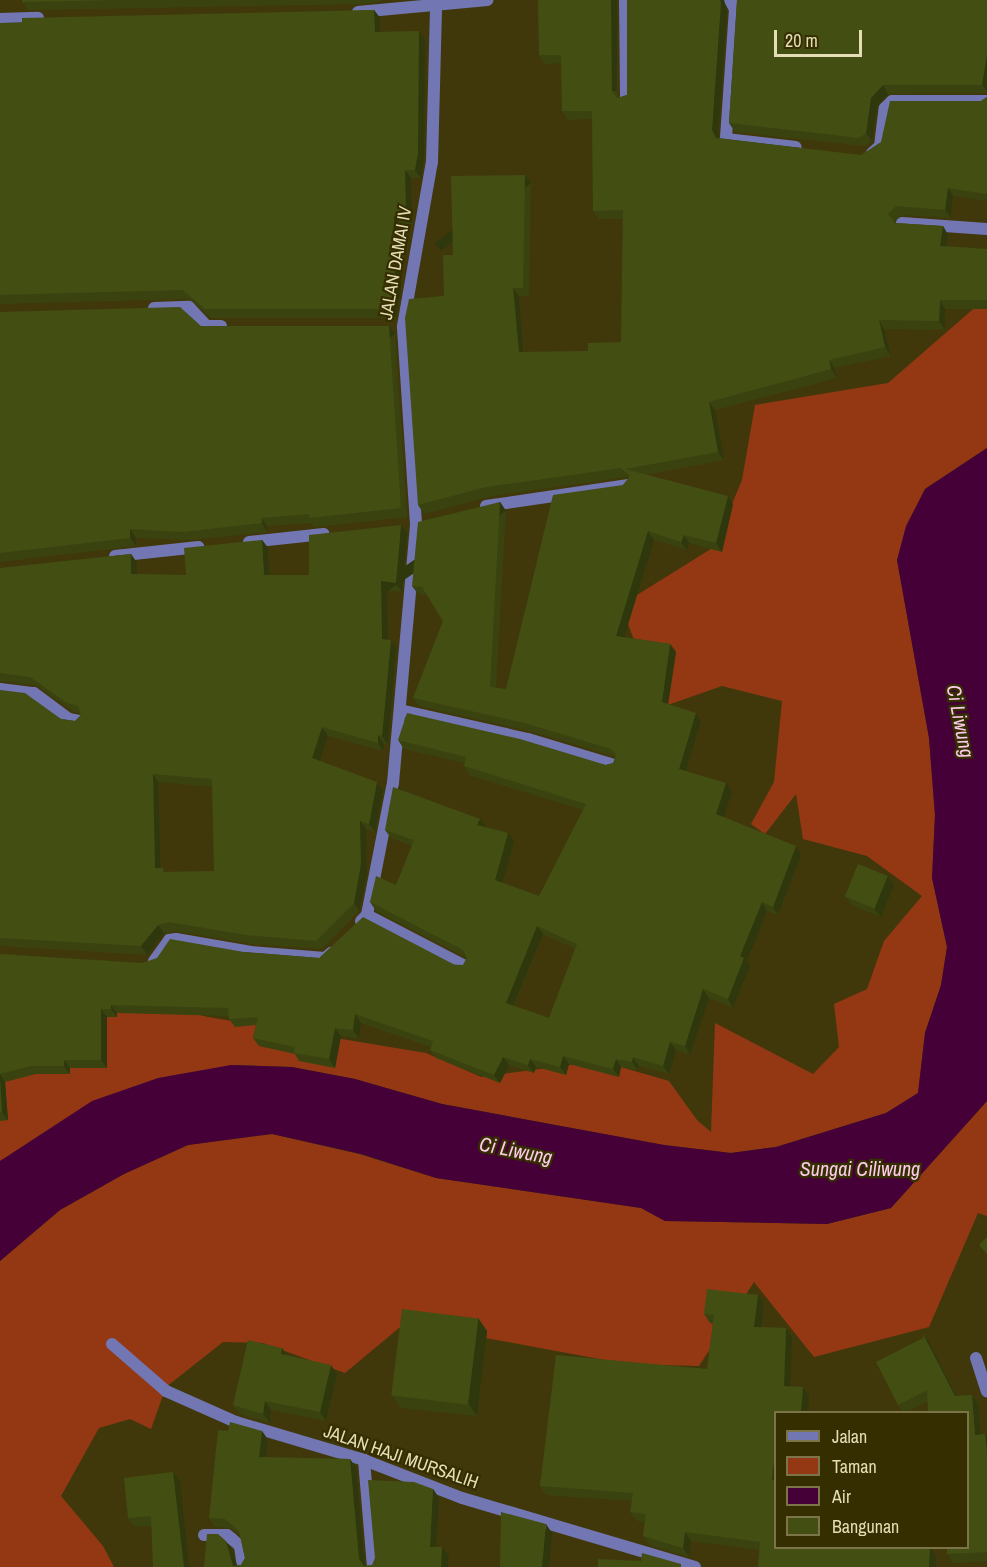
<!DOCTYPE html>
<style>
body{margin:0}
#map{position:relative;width:987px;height:1567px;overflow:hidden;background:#40380b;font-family:"Archivo Narrow",sans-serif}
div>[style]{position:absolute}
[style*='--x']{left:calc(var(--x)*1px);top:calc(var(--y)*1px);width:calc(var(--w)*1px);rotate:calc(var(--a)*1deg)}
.green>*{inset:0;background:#943814}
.water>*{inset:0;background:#450037}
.minor>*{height:12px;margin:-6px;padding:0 6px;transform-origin:6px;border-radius:6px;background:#7277b4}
.wall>*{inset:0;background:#3a4310}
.shaded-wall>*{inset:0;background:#2f370d;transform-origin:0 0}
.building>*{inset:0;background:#434e13;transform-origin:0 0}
span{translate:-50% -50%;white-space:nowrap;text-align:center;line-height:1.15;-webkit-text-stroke:4.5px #352e00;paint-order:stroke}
.street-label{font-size:18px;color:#e4ddb6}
.water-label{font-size:20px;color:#fecbed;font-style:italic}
.legend{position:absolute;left:774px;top:1411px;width:195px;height:138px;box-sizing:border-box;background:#352e00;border:2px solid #7b7449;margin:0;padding:8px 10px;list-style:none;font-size:18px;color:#e4ddb6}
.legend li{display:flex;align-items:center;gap:12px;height:30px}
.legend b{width:30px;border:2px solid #7b7449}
.scale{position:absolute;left:774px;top:30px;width:88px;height:27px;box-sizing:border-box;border:3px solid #e4ddb6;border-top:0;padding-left:8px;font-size:18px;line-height:21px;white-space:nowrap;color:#e4ddb6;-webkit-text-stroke:4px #352e00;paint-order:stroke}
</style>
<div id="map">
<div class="green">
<i style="clip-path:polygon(987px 297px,987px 448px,925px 489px,897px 560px,929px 738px,935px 815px,932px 878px,947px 947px,941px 985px,925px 1033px,918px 1093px,886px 1113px,776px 1147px,731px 1153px,664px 1145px,442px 1104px,355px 1079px,292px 1067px,231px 1065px,34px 1143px,0 1161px,0 1058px,125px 995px,208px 1017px,426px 1053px,481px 1077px,600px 1061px,669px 1081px,697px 1120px,711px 1132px,715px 1023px,813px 1074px,839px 1047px,834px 1004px,867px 989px,884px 941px,922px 896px,867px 856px,803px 839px,796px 794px,765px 834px,751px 824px,774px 782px,782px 701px,722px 686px,659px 708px,621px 605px,714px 547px,742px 480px,755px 405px,888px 383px)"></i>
<i style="clip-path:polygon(987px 1101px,987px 1216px,978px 1213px,929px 1327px,814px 1357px,754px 1282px,699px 1366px,626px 1364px,405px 1323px,345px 1373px,263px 1343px,223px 1342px,166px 1387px,151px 1429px,130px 1419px,99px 1428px,61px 1496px,103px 1546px,114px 1567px,0 1567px,0 1261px,60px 1210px,124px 1174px,188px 1145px,272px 1134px,359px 1154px,436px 1178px,641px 1208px,665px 1221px,827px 1224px,891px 1208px)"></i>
</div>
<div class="water">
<i style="clip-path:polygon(987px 448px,987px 1101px,891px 1208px,827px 1224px,665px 1221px,641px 1208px,436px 1178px,361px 1154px,272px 1134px,188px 1145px,124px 1174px,60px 1210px,0 1261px,0 1161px,92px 1101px,158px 1078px,231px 1065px,292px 1067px,355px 1079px,442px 1104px,664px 1145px,731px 1153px,776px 1147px,886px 1113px,918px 1093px,925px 1033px,941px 985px,947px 947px,932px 878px,935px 815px,929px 738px,897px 560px,906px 526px,925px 489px)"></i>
</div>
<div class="minor">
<i style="--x:625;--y:0;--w:99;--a:89.4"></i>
<i style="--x:730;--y:0;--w:10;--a:61"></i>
<i style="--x:735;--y:9;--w:130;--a:94"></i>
<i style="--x:726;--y:139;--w:70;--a:6.5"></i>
<i style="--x:358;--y:12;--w:130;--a:-5.3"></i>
<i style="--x:0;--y:19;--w:38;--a:-2"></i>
<i style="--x:872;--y:153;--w:11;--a:-41"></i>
<i style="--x:880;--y:146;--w:38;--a:-83"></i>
<i style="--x:885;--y:108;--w:10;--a:-45"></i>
<i style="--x:892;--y:101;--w:95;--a:0"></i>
<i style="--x:902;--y:223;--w:85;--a:4"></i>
<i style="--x:154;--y:308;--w:35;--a:-2"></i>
<i style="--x:189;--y:307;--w:26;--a:47"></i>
<i style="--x:207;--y:326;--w:14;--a:0"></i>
<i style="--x:486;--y:506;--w:144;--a:-8.4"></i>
<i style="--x:249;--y:542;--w:75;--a:-6.1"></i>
<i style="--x:115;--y:556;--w:84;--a:-6.1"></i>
<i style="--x:0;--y:689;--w:34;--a:7"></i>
<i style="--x:34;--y:693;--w:44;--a:36.6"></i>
<i style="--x:69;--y:719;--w:10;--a:11"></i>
<i style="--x:400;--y:710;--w:131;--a:12.8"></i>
<i style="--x:528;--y:739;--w:90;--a:16.8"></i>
<i style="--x:367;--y:915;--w:135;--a:-78.9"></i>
<i style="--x:393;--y:783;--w:260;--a:-84.9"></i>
<i style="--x:416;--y:524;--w:198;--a:-93.8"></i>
<i style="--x:403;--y:326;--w:167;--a:-80"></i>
<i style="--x:432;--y:162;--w:155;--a:-88.5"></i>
<i style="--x:361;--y:921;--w:8;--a:-45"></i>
<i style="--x:367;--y:915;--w:110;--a:27.5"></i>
<i style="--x:154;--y:961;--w:26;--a:-54"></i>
<i style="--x:169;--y:940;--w:7;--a:-8"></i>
<i style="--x:176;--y:939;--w:76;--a:9.8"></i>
<i style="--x:251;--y:952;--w:74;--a:4.6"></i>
<i style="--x:325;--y:958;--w:8;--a:-40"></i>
<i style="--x:112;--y:1344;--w:72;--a:41"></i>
<i style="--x:166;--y:1391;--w:77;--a:23.9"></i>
<i style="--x:236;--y:1422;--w:134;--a:16.5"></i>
<i style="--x:364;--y:1460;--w:105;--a:21.2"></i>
<i style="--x:462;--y:1498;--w:243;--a:16.5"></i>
<i style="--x:976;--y:1358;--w:35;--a:72"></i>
<i style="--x:364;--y:1460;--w:107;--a:85.2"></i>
<i style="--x:204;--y:1535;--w:23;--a:0"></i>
<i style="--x:227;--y:1535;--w:6;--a:39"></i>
<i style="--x:232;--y:1539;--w:11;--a:41"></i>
<i style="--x:240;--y:1546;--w:21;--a:82"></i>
</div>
<div class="wall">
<i style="clip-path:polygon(22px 0,380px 0,380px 2px,360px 4px,28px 10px,22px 2px)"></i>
<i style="clip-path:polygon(evenodd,538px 0,617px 0,618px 98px,627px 95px,727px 11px,718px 138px,861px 155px,981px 101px,987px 97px,987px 201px,953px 196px,951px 218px,902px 215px,894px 222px,895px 223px,943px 226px,948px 235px,947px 246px,987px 249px,987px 309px,945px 309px,945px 330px,884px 329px,891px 356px,834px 368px,837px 378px,715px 410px,724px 460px,646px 475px,733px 504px,722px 552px,689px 543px,687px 550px,654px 540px,624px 637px,670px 644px,676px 652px,668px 704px,701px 721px,686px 771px,732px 791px,723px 817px,801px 855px,778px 915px,767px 911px,747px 961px,750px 966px,733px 1008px,709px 998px,690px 1055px,676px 1050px,669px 1074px,639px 1066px,638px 1070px,621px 1067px,619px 1077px,569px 1064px,566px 1075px,536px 1067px,534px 1073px,509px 1065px,500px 1083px,436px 1058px,430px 1050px,431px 1047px,361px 1023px,359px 1038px,341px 1036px,335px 1068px,299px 1061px,295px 1054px,259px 1046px,253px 1038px,256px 1025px,235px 1027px,229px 1019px,229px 1016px,117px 1013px,117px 1017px,107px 1017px,107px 1068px,70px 1068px,70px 1074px,36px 1074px,5px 1082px,8px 1120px,0 1121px,0 954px,142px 963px,244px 952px,319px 958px,463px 965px,467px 958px,376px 911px,370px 902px,396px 885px,412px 846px,391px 838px,385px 830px,485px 827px,508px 833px,514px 841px,503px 883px,539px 896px,583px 810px,469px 775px,464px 766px,464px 763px,404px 749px,398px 740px,606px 765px,613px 763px,616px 757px,530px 731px,419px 706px,413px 698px,443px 621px,427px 595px,418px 594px,412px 586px,500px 502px,506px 511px,496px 688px,506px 689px,623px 485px,629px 478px,627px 477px,492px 496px,424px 514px,418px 505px,444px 296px,453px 255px,531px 183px,529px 296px,519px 296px,524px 352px,588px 351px,621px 342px,623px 219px,599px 219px,593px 211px,592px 119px,568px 120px,562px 111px,561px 63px,545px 64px,539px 55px,538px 0,543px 934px,575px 949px,549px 1018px,514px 1006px,543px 934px)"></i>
<i style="clip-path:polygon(987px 0,987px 93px,888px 94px,877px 106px,872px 141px,865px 146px,735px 132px,729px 123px,737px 1px)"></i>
<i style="clip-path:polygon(374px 10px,380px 18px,380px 32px,419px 31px,425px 40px,424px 161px,421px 178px,411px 178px,412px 224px,400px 224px,401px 290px,396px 318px,211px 318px,189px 299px,0 304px,0 23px)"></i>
<i style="clip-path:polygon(0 312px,201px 326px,389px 326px,395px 334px,407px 517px,314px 527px,312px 523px,267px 526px,267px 532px,189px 540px,136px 538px,136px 546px,0 562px)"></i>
<i style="clip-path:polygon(evenodd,401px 525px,407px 533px,402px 592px,387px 590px,387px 640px,391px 640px,396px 648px,388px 745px,384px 744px,383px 751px,328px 736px,320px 761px,383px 790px,375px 832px,366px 829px,367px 873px,359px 911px,322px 949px,252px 944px,175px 931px,164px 933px,147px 955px,0 946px,0 690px,61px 719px,75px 721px,81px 715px,81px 714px,72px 711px,36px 685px,0 681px,0 568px,131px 554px,137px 563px,137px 574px,186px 575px,262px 540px,268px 548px,270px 575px,309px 575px,401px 525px,158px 782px,212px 787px,214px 871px,165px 872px,163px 868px,161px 868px,158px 782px)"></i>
<i style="clip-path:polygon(888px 876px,894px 885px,881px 917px,851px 905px,845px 896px)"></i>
<i style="clip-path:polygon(764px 1304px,761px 1327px,786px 1328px,792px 1337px,790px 1386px,803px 1387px,809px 1396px,776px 1413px,776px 1548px,936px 1558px,759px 1550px,691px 1541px,689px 1557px,650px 1545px,643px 1536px,645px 1522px,637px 1521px,630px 1512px,632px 1501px,546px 1495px,540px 1486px,707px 1369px,713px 1324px,710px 1323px,704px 1314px)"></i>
<i style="clip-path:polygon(478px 1318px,487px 1331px,477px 1416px,401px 1408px,392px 1395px)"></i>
<i style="clip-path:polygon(923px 1334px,929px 1342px,957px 1396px,972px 1395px,978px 1404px,980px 1434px,985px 1434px,987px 1437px,987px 1561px,953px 1563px,947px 1554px,968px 1413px,928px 1401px,905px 1413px,904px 1413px,898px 1405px,923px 1338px)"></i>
<i style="clip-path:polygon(282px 1348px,287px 1355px,337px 1374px,326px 1421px,271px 1410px,270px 1423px,240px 1414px,233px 1405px)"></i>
<i style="clip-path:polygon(228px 1431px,262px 1431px,268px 1440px,266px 1457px,350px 1459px,356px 1468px,365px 1566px,372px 1565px,433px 1489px,439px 1498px,437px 1547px,449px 1556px,448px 1567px,204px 1567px,232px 1550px,237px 1565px,241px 1565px,245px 1558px,240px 1535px,231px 1528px,215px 1527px,209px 1518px)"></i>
<i style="clip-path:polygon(173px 1472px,180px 1481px,151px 1526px,135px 1527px,128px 1518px)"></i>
</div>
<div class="shaded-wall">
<i style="left:611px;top:0;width:6px;height:91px"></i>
<i style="clip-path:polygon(720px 0,724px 0,727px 11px,718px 138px,716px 138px,712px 130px)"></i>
<i style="clip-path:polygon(374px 10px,380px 18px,380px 41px,375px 32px)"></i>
<i style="clip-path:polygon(419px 31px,425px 40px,424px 161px,421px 178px,415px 170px)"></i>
<i style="clip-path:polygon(987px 54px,987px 91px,982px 85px)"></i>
<i style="clip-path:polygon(883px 85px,888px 94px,877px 106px,872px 141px,866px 133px,871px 98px)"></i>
<i style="clip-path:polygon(405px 170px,411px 178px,412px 224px,406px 215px)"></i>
<i style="left:525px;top:175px;width:10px;height:113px;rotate:53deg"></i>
<i style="clip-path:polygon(948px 188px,953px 196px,951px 218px,945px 210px)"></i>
<i style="clip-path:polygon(394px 216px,400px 224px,401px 290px,396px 318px,390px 309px)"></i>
<i style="clip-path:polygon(943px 226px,948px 235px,946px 254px,940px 246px)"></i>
<i style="clip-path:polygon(513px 288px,519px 296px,524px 360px,519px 352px)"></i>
<i style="clip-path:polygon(940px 300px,945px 309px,945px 330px,939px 321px)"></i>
<i style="clip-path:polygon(879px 320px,884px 329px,891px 356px,885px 347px)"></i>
<i style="left:389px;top:326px;width:10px;height:182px;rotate:53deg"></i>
<i style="clip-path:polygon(829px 360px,834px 368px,837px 378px,831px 369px)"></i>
<i style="clip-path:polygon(709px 402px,715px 410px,724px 460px,718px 452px)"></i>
<i style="clip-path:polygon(728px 496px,733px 504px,722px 552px,716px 543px)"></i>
<i style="left:500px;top:502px;width:11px;height:185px;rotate:56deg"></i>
<i style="clip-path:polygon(261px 518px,267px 526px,267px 532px,262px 523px)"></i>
<i style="clip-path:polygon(401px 525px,407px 533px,402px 592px,396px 583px)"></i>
<i style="clip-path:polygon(130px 529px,136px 538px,136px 546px,130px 538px)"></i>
<i style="clip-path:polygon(648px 531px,654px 540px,622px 644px,616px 636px)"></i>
<i style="clip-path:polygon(684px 535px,689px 543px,687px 550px,681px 542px)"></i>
<i style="clip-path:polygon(262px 540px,268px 548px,270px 584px,264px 575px)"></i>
<i style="clip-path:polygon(131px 554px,137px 563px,137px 583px,131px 574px)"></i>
<i style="clip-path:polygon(381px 581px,387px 590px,388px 648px,382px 639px)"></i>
<i style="clip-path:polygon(391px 640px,396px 648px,388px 745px,382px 736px)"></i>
<i style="clip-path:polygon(670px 644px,676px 652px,667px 711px,662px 702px)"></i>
<i style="clip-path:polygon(696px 713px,701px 721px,684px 777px,679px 769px)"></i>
<i style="clip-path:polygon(322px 727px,328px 736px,318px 767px,312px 758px)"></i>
<i style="clip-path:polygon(378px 735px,384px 744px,383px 751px,378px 743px)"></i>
<i style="clip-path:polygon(153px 774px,158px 782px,161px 877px,155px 868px)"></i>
<i style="clip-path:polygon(377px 782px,383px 790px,375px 832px,369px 824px)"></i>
<i style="clip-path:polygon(726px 783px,732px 791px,722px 823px,716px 814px)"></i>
<i style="clip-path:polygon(480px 819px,486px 827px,477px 825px)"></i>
<i style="clip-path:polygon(360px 821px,366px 829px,367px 873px,359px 911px,354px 903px)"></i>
<i style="clip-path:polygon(508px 833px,514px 841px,501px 889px,495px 880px)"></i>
<i style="clip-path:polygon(796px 846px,801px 855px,778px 915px,773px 907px)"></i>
<i style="clip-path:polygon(888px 876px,894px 885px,881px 917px,874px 908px)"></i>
<i style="clip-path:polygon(762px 902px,767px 911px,747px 961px,750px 966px,733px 1008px,728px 999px,740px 956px)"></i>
<i style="clip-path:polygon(158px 925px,164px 933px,147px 955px,141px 946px)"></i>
<i style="clip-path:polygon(537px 926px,543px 934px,511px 1011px,506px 1003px)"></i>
<i style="clip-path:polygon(703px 989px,709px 998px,690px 1055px,685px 1046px)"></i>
<i style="clip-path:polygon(111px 1005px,117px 1013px,117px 1017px,111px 1009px)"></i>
<i style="clip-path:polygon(101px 1009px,107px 1017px,107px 1068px,101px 1060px)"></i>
<i style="clip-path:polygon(355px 1014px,361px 1023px,359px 1038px,353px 1030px)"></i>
<i style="clip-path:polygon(335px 1028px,341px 1036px,335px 1068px,329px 1059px)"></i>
<i style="clip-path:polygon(670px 1042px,676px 1050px,669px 1074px,663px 1066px)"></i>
<i style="clip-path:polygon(563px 1056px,569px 1064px,566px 1075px,560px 1067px)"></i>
<i style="clip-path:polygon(503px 1057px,509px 1065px,500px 1083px,494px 1075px)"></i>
<i style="clip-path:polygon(633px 1057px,639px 1066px,638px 1070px,632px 1062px)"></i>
<i style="clip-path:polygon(530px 1059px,536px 1067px,534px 1073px,528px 1065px)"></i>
<i style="clip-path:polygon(616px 1059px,621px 1067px,619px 1077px,613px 1069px)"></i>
<i style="clip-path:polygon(64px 1060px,70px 1068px,70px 1074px,64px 1066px)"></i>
<i style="clip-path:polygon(0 1074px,5px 1082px,8px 1120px,2px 1112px)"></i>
<i style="clip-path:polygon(758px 1295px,764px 1304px,760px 1336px,754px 1327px)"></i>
<i style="clip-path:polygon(478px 1318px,487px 1331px,477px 1416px,468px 1403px)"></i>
<i style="clip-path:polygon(786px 1328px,792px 1337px,790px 1395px,784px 1386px)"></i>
<i style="clip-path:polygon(923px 1334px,929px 1342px,961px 1405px,955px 1396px)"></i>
<i style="clip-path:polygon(282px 1348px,288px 1357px,281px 1354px)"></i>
<i style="clip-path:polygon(331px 1365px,337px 1374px,326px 1421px,320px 1412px)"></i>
<i style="clip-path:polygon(803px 1387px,809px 1396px,808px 1413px,801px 1413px)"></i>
<i style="clip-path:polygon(972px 1395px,978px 1404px,981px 1443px,975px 1435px)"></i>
<i style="clip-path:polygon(265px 1401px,271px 1410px,270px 1423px,263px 1414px)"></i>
<i style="clip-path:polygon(262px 1431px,268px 1440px,265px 1466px,259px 1457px)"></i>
<i style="clip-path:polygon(985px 1434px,987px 1437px,987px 1453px)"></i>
<i style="clip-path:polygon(776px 1438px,776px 1484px,772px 1480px)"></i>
<i style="clip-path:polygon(350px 1459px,356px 1468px,365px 1567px,359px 1559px)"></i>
<i style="clip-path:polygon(173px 1472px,180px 1481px,189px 1567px,184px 1567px)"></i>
<i style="clip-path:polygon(433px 1489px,439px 1498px,436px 1556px,430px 1547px)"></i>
<i style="clip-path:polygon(546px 1524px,552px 1533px,549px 1567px,542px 1567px)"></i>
<i style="clip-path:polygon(685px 1532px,691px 1541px,689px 1557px,683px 1548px)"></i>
<i style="clip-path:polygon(226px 1541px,232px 1550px,237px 1567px,233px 1566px)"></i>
<i style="clip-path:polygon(442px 1547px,449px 1556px,448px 1567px,441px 1567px)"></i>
<i style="clip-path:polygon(929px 1548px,931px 1548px,936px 1558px,936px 1567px,929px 1567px)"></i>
</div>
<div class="building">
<i style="clip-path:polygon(22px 0,118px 0,22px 2px)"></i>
<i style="clip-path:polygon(evenodd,538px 0,611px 0,612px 91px,617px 98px,627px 95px,627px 0,720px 0,721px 3px,712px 130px,716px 138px,861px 155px,881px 142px,890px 101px,981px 101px,987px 97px,987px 194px,948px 188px,945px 210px,896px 206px,888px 214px,895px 223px,943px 226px,940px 246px,987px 249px,987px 300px,940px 300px,939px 321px,879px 320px,885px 347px,829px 360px,831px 369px,709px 402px,718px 452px,625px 469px,728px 496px,716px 543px,684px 535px,681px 542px,648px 531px,616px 636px,670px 644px,662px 702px,696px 713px,679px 769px,726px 783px,716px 814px,796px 846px,773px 907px,762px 902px,740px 956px,744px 958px,728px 999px,703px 989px,685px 1046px,670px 1042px,663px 1066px,633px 1057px,632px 1062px,616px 1059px,613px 1069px,563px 1056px,560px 1067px,530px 1059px,528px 1065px,503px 1057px,494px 1075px,430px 1050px,433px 1041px,355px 1014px,353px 1030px,335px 1028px,329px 1059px,294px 1053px,295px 1047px,253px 1038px,258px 1017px,229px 1019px,228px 1008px,111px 1005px,111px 1009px,101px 1009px,101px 1060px,64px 1060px,64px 1066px,30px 1066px,0 1074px,0 954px,142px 963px,157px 958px,170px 939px,244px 952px,319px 958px,363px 917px,455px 965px,463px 965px,467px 958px,463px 950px,370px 902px,376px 876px,396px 885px,414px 840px,385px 830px,393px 787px,480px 819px,477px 825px,508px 833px,495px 880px,539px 896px,586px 804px,464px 766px,466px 757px,398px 740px,407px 713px,520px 739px,606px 765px,613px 763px,616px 755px,611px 749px,525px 723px,413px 698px,443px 621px,422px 587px,412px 586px,418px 522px,500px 502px,490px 687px,506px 689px,553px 495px,623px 485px,630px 476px,621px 468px,486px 487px,418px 505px,405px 318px,409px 299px,444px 296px,443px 255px,453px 255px,451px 176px,525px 175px,523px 288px,513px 288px,519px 352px,588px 351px,588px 343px,621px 342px,623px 210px,593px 211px,592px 111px,562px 111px,561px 55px,539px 55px,538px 0,537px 926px,577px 944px,549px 1018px,506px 1003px,537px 926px)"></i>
<i style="clip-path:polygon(737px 0,987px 0,987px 54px,982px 85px,883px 85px,871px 98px,866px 133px,859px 138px,729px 123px)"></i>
<i style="clip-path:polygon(374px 10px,375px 32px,419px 31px,418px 153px,415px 170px,405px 170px,406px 215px,394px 216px,395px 282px,390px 309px,205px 309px,183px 290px,0 295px,0 23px,22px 23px,22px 18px)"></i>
<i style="clip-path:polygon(180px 307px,201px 326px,389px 326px,401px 508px,309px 518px,309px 514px,261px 518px,262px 523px,183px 532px,130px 529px,130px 538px,0 553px,0 312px)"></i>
<i style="clip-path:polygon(evenodd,401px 525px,396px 583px,381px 581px,382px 639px,391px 640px,382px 736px,378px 735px,378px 743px,322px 727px,312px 758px,377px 782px,369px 824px,360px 821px,361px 864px,354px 903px,316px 941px,246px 935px,169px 922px,158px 925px,141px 946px,0 938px,0 690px,25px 693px,61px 719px,75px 721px,81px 715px,78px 706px,67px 703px,30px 677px,0 673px,0 568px,131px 554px,131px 574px,186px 575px,184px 548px,262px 540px,264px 575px,309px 575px,309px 535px,401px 525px,153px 774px,212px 779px,214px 871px,163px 872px,163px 868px,155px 868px,153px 774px)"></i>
<i style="left:858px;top:864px;width:32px;height:35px;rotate:22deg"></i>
<i style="clip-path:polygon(0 1081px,2px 1112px,0 1112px)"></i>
<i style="clip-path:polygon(987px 1237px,987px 1254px,979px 1245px)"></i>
<i style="clip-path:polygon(707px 1289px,758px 1295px,754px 1327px,786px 1328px,784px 1386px,803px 1387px,801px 1413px,776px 1413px,776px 1438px,772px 1480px,776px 1480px,776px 1548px,929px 1548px,930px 1549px,929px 1567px,758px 1567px,760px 1542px,685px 1532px,683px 1548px,643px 1536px,646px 1514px,630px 1512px,633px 1493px,540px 1486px,556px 1355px,707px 1369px,714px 1315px,704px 1314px)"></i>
<i style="left:402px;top:1309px;width:77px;height:87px;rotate:7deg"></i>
<i style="clip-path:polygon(923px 1334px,955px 1396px,972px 1395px,975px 1435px,985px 1434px,987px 1453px,987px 1552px,947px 1554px,947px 1548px,968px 1548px,968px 1413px,928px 1413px,927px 1390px,898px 1405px,876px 1362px,923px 1338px)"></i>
<i style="clip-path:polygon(248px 1340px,282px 1348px,281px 1354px,331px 1365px,320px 1412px,265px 1401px,263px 1414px,233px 1405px)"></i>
<i style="clip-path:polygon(230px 1422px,262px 1431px,259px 1457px,350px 1459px,359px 1559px,364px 1566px,372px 1565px,375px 1558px,368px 1480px,414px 1482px,433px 1489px,430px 1547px,442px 1547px,441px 1567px,204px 1567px,207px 1534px,218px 1534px,226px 1541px,233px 1566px,241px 1565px,245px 1558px,239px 1531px,225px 1519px,209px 1518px,218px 1430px,228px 1431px)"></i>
<i style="clip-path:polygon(173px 1472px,184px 1567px,153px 1567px,151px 1516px,128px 1518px,124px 1478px)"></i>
<i style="clip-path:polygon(501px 1512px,546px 1524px,542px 1567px,500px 1567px)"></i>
<i style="clip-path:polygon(642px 1553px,681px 1564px,681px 1567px,598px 1567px,598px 1559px,641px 1561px)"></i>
</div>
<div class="street-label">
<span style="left:396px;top:263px;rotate:-80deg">JALAN DAMAI IV</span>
<span style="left:401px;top:1457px;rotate:19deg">JALAN HAJI MURSALIH</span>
</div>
<div class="water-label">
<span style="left:961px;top:721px;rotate:79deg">Ci Liwung</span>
<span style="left:516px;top:1150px;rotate:11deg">Ci Liwung</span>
<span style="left:860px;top:1168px">Sungai Ciliwung</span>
</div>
<ul class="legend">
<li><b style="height:8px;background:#7277b4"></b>Jalan</li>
<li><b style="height:16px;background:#943814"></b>Taman</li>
<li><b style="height:16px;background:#450037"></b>Air</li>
<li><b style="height:16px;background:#434e13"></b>Bangunan</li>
</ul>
<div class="scale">20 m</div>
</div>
